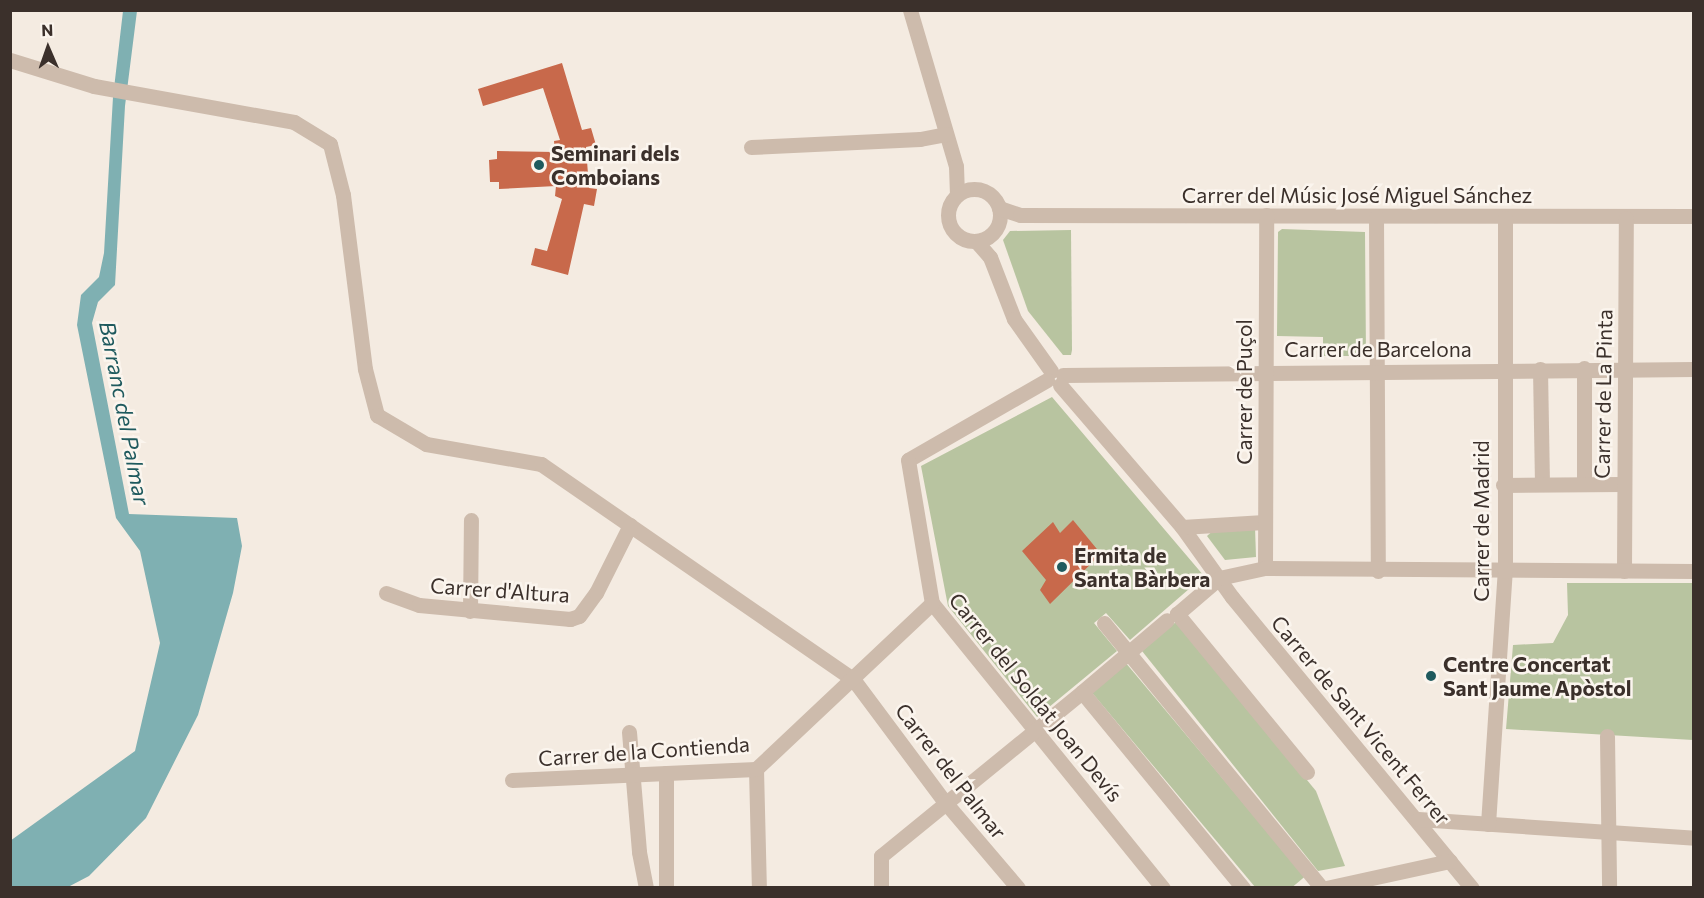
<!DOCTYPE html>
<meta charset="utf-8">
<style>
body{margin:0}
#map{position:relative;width:1704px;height:898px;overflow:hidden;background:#f4ebe1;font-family:Commissioner,sans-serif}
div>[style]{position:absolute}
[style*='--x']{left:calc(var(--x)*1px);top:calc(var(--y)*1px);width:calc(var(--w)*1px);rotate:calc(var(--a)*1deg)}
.green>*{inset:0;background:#b8c4a0;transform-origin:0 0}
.water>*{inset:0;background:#7fb0b2}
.building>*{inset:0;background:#c8694b}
.minor>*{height:15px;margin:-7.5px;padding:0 7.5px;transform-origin:7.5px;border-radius:7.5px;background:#cdbbac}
.minor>.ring{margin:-7.5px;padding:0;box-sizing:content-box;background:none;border:15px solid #cdbbac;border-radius:50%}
.dots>*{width:16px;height:16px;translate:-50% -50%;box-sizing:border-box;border:3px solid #fbf5ee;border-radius:50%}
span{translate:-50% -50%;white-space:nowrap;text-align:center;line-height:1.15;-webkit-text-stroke:5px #fbf5ee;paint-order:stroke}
.poi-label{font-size:21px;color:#3b302b;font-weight:700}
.left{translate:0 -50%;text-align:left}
.street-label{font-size:21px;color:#3b302b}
.water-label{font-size:22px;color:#1f5a5e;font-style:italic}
.frame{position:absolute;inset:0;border:12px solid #3b302b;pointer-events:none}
.north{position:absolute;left:18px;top:18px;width:60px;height:60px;-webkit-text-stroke:4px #fbf5ee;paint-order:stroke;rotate:358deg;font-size:16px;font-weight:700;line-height:24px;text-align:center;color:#3b302b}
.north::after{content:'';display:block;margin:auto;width:21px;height:27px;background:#3b302b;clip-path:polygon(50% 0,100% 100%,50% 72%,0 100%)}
</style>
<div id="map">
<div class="green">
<i style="clip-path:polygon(1282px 229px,1365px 232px,1366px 356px,1323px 356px,1323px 337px,1277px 336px,1278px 232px)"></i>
<i style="clip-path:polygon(1071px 230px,1072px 350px,1071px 355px,1063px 355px,1028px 311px,1003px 240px,1010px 231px)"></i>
<i style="clip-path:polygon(1052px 397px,1204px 576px,1130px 640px,1106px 613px,1094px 623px,1117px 651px,1037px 717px,948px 606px,921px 466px)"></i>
<i style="clip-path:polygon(1255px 527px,1256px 557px,1225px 560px,1207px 536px,1215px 529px)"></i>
<i style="clip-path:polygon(1567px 583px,1693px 583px,1693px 740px,1506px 729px,1513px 645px,1553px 643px,1568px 615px)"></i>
<i style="clip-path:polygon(1177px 621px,1316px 791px,1345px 866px,1318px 871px,1142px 651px)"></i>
<i style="left:1125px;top:662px;width:280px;height:45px;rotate:50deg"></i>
</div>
<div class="water">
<i style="clip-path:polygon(123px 11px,137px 11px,125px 106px,115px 285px,98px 302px,92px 323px,129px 514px,237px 518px,242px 546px,233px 593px,198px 715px,146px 818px,89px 876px,68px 887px,11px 887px,10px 841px,135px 751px,160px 643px,140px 551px,116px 518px,77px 325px,81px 295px,99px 277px,104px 253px,113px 97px)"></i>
</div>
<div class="building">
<i style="clip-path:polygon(562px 63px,582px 130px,591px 128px,596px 145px,586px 147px,589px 188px,597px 189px,594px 206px,584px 204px,568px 275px,531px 265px,535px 248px,547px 251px,562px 199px,555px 196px,556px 186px,499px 189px,499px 182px,490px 182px,489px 160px,497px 159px,497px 151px,555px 152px,554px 141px,560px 140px,543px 88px,483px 106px,478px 89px)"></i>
<i style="clip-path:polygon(1073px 520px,1101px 554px,1050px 604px,1040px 590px,1046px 580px,1022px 551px,1053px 522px,1060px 533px)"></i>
</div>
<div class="minor">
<i style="--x:910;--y:10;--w:163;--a:73.6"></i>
<i style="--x:956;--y:166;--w:29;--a:88"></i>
<i style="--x:10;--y:60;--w:88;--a:17.2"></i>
<i style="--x:94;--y:86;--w:203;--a:10.2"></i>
<i style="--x:294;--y:122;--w:42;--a:31.4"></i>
<i style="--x:330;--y:144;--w:53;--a:75.7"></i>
<i style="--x:343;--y:195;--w:175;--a:82.8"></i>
<i style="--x:365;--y:369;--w:48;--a:75.4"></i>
<i style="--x:377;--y:415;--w:57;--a:30.6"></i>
<i style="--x:426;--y:444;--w:117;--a:9.9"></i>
<i style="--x:541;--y:464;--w:379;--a:34.6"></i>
<i style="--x:853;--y:679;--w:152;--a:53.3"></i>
<i style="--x:944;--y:801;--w:114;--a:49.6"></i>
<i style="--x:751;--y:147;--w:169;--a:-2.7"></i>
<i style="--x:920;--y:139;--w:26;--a:-11"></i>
<i class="ring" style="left:948px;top:189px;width:37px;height:37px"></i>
<i style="--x:999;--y:208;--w:22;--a:18"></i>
<i style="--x:1020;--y:215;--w:674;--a:0.09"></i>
<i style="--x:1376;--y:217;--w:354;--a:89.7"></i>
<i style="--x:976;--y:241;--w:21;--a:49"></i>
<i style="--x:990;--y:257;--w:66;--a:68.8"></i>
<i style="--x:1014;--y:319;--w:64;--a:54.6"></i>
<i style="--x:1584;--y:368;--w:116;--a:90"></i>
<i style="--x:1540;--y:369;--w:114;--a:89"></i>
<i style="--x:1063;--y:375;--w:631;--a:-0.54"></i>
<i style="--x:1047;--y:380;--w:160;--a:150.1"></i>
<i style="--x:908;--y:460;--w:145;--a:80.5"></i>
<i style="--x:932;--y:603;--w:367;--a:51"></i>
<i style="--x:1060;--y:385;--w:187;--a:49.3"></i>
<i style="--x:1182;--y:527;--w:86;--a:54.5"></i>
<i style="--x:1232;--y:597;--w:377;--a:50.5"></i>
<i style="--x:1503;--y:485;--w:119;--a:-0.5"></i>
<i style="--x:1182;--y:527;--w:82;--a:-3.5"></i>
<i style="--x:1265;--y:568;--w:353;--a:-89.8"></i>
<i style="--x:1624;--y:571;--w:353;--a:-89.7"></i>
<i style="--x:386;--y:593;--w:35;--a:20"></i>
<i style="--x:419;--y:605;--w:152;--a:5.3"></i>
<i style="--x:570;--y:619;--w:9;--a:-18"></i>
<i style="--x:579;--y:616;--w:29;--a:-54"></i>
<i style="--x:596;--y:593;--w:76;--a:-63.4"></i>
<i style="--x:470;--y:611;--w:91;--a:-89.4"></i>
<i style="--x:1104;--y:623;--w:343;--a:50.6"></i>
<i style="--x:1082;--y:692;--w:111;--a:-40.3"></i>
<i style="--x:629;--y:732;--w:120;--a:85.2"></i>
<i style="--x:639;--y:852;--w:37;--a:79"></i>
<i style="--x:1607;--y:736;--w:152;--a:89.2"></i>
<i style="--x:756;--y:769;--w:119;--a:88.6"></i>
<i style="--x:1307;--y:772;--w:205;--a:-129.4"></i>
<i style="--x:1177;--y:614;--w:55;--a:-40.6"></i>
<i style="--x:1219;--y:578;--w:47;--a:-12.3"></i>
<i style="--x:1265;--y:568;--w:429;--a:0.4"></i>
<i style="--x:666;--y:773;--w:115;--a:90"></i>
<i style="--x:512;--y:780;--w:244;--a:-2.6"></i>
<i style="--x:756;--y:769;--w:242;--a:-43.3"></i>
<i style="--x:1418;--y:819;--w:277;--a:3.9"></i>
<i style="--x:1488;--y:824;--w:254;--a:-86.2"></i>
<i style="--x:1505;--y:571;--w:353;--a:-90"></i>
<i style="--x:881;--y:888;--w:32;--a:-90"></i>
<i style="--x:881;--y:856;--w:259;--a:-39.2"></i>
<i style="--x:1082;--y:692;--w:254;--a:50.6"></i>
<i style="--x:1326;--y:888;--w:127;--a:-12.3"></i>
</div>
<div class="dots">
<i style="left:539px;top:165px;background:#1f5a5e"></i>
<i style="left:1062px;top:567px;background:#1f5a5e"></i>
<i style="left:1431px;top:676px;background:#1f5a5e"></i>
</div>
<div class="poi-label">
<span class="left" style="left:551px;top:165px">Seminari dels<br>Comboians</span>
<span class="left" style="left:1074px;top:567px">Ermita de<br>Santa Bàrbera</span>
<span class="left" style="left:1443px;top:676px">Centre Concertat<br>Sant Jaume Apòstol</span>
</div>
<div class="street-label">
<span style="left:1357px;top:195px">Carrer del Músic José Miguel Sánchez</span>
<span style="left:1378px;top:349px">Carrer de Barcelona</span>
<span style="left:1244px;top:392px;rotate:-90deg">Carrer de Puçol</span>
<span style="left:1603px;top:394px;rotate:-89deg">Carrer de La Pinta</span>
<span style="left:1481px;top:521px;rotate:-90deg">Carrer de Madrid</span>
<span style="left:500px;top:590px;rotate:4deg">Carrer d'Altura</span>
<span style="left:1036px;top:697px;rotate:51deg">Carrer del Soldat Joan Devís</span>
<span style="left:1361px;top:720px;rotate:50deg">Carrer de Sant Vicent Ferrer</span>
<span style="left:644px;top:751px;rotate:-4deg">Carrer de la Contienda</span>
<span style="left:951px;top:771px;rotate:52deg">Carrer del Palmar</span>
</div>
<div class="water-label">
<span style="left:125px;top:413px;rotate:79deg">Barranc del Palmar</span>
</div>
<div class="frame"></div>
<div class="north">N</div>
</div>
